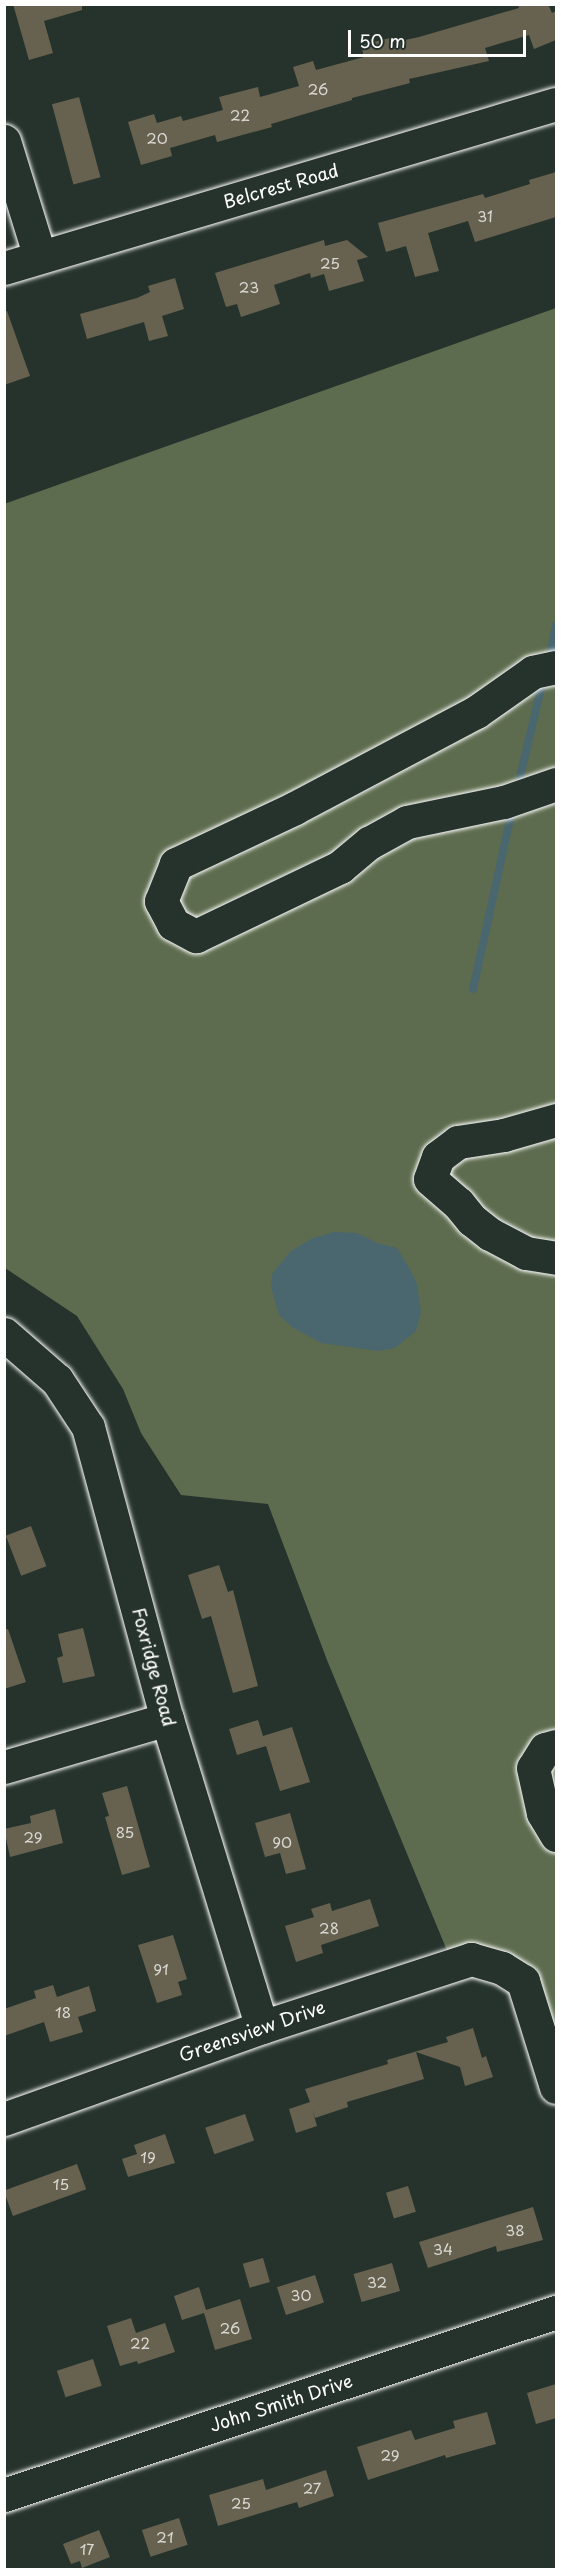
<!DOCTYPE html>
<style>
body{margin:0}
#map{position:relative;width:561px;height:2574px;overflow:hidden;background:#26332d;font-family:"Playpen Sans",sans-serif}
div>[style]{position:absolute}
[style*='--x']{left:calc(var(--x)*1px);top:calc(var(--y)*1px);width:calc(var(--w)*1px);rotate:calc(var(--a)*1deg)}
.green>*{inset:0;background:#5d6c4e}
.water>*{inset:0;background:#4a6770}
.stream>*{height:8px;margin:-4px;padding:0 4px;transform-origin:4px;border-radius:4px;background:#4a6770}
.building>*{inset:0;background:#66624f;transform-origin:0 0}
.roads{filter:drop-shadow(0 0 2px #fff) drop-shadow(0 0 2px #fff)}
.minor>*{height:33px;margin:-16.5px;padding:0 16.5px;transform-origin:16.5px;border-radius:16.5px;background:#26332d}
span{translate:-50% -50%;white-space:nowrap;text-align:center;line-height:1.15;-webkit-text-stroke:4.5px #26332d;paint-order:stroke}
.number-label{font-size:15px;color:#d9d8d3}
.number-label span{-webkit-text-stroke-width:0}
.street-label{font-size:18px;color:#fff}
.frame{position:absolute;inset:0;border:6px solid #fff;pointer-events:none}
.scale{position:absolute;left:348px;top:30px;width:178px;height:27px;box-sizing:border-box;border:3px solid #fff;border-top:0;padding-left:8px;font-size:18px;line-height:21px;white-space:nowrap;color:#fff;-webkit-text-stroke:4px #26332d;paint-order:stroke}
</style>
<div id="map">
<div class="green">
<i style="clip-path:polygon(556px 308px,556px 2033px,544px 1992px,534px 1974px,448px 1953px,327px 1660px,268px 1504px,181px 1495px,141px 1433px,123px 1389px,77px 1316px,5px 1268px,4px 504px)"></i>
</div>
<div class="water">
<i style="clip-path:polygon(334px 1232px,357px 1233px,377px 1243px,397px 1248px,412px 1273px,417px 1284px,421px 1312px,416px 1331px,395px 1348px,378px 1351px,321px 1343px,292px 1327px,279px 1315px,271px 1287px,272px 1274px,291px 1251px,313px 1238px)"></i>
</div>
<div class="stream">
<i style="--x:551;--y:649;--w:24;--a:-78"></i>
<i style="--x:520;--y:777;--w:90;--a:-76.6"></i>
<i style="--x:473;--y:989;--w:174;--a:-77.7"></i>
</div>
<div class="building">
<i style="clip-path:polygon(13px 4px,82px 4px,82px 10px,44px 21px,53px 53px,29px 60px)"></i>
<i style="clip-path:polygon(518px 4px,548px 4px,552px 13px,556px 11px,556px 40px,534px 49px,529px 35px,485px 48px,489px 61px,409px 79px,410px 83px,352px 98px,352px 100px,271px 124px,272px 127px,217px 142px,215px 135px,170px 148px,172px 156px,141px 165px,128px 122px,154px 114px,157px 123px,181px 116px,183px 121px,223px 110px,219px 97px,258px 87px,260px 97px,299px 86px,293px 67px,313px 61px,316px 70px,364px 57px,361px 45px,390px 38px,391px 43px,419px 37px,519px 8px)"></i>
<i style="left:79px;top:97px;width:83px;height:28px;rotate:75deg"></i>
<i style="clip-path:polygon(556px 172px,556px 217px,475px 242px,468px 221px,428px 233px,439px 271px,415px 277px,406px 246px,386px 252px,378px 223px,483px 194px,485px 198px,530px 184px,529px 180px)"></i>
<i style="clip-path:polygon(324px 240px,325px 246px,347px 240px,368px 257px,357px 260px,364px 281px,329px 291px,324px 274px,311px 278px,310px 273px,274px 285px,280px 304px,241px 317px,237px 304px,226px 307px,215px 273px)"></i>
<i style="clip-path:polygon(175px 278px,184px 309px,162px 316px,168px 336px,149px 341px,144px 322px,87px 339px,80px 314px,137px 298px,150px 292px,148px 286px)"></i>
<i style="clip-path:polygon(4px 311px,7px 311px,30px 376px,4px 385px)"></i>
<i style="left:31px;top:1526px;width:43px;height:27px;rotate:69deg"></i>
<i style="clip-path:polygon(219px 1565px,228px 1592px,233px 1590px,258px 1686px,233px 1693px,211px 1616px,202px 1619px,188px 1575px)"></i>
<i style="clip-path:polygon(83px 1628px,95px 1676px,63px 1683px,57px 1658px,63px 1656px,58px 1634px)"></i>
<i style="clip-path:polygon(8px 1629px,26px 1682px,4px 1689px,4px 1630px)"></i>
<i style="clip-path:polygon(258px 1720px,263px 1736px,292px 1727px,310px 1782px,280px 1791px,266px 1746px,237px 1755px,229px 1729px)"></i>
<i style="clip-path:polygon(127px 1786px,150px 1867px,122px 1875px,105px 1817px,109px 1816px,102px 1793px)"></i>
<i style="clip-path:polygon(55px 1809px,63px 1843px,10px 1857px,4px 1829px,31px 1823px,30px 1816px)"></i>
<i style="clip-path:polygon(290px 1813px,306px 1869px,286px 1874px,280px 1853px,265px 1857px,255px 1823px)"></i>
<i style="clip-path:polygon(370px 1899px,379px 1926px,321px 1945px,323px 1953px,296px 1962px,285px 1926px,314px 1917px,311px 1909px,330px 1903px,332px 1911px)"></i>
<i style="clip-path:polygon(173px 1935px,187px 1979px,178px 1982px,182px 1995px,157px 2003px,138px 1945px)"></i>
<i style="clip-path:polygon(53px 1985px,57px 1997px,89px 1986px,96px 2011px,78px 2017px,83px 2032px,50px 2042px,44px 2022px,4px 2036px,4px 2009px,36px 1998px,34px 1991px)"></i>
<i style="clip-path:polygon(473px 2028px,482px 2058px,486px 2056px,493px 2077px,465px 2086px,460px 2067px,416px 2052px,424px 2079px,347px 2102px,348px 2107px,315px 2118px,312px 2109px,317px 2126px,296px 2133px,289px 2109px,310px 2102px,305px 2089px,388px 2064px,387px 2060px,448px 2042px,446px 2037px)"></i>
<i style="left:245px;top:2114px;width:28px;height:42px;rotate:71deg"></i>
<i style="clip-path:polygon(165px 2134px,175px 2163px,128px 2177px,122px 2159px,137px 2154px,134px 2145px)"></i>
<i style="left:77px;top:2164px;width:27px;height:78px;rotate:70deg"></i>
<i style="left:408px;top:2186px;width:27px;height:23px;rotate:73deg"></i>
<i style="clip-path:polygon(533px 2207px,543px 2240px,497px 2252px,496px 2246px,428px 2268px,419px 2242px)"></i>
<i style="left:263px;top:2258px;width:25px;height:21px;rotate:74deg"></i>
<i style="left:392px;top:2263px;width:29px;height:40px;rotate:74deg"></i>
<i style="left:315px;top:2275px;width:29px;height:40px;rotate:72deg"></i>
<i style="clip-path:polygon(199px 2287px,206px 2310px,240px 2299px,252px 2339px,215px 2350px,204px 2313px,182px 2320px,174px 2296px)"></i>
<i style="clip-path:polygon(131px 2318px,136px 2333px,165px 2323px,175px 2352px,138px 2364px,137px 2361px,120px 2366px,107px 2326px)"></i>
<i style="left:93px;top:2359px;width:28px;height:38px;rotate:72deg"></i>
<i style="clip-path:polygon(556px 2384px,556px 2418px,536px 2424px,527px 2393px)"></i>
<i style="clip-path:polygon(487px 2412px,496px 2444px,446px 2458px,445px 2455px,368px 2480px,357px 2447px,411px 2430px,415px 2440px,455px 2428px,453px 2421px)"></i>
<i style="clip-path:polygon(326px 2470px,334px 2496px,299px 2508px,297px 2502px,218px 2526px,209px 2495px,263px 2479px,266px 2490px)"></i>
<i style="left:179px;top:2518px;width:28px;height:39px;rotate:72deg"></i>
<i style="clip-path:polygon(99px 2530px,110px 2557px,82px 2568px,80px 2561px,71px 2564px,63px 2544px)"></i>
</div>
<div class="roads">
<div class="minor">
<i style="--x:4;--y:141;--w:121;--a:72.8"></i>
<i style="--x:4;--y:268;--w:576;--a:-16.55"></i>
<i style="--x:556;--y:667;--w:24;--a:168"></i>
<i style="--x:533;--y:672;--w:70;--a:144.9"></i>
<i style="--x:476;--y:712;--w:205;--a:152.1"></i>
<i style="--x:295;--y:808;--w:132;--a:154.8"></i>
<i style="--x:176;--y:864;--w:40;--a:112"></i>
<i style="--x:161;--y:901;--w:26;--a:62"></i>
<i style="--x:173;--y:924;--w:26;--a:28"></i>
<i style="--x:196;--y:936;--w:160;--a:-25.6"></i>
<i style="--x:340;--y:867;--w:38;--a:-40"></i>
<i style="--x:369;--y:843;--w:43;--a:-28.9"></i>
<i style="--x:407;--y:822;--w:99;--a:-11.7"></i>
<i style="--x:504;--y:802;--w:55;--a:-19.1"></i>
<i style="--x:556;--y:1120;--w:54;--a:163.9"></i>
<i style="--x:504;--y:1135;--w:47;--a:171.3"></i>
<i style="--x:458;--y:1142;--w:25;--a:143"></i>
<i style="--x:438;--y:1157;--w:23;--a:110"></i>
<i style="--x:430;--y:1179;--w:37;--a:41"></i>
<i style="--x:458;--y:1203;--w:22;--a:51"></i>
<i style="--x:472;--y:1220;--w:23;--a:38"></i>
<i style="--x:490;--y:1234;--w:41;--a:27.8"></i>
<i style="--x:526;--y:1253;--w:30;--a:9"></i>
<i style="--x:4;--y:1334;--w:70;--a:41"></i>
<i style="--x:57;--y:1380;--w:56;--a:56.6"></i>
<i style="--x:88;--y:1427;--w:302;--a:74.9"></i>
<i style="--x:167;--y:1719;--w:322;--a:72.9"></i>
<i style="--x:556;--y:1746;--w:11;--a:165"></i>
<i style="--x:545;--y:1749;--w:22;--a:122"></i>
<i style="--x:533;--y:1768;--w:46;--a:77.5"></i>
<i style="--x:543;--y:1813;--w:26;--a:59"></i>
<i style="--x:4;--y:1767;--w:170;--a:-16.4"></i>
<i style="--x:4;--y:2119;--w:274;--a:-19.6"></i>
<i style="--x:262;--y:2027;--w:220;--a:-18"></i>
<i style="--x:471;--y:1959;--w:32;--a:16"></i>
<i style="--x:502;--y:1968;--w:25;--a:32"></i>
<i style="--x:523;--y:1981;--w:111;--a:72.7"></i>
<i style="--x:4;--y:2495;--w:582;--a:-18.34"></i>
</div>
</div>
<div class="number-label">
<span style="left:318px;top:89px">26</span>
<span style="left:240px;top:115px">22</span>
<span style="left:157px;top:138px">20</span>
<span style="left:485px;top:216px">31</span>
<span style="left:330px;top:263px">25</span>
<span style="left:249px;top:287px">23</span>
<span style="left:125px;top:1832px">85</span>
<span style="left:33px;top:1837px">29</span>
<span style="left:282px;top:1842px">90</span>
<span style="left:329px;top:1928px">28</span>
<span style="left:161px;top:1969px">91</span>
<span style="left:63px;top:2012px">18</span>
<span style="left:148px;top:2157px">19</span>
<span style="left:61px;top:2184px">15</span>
<span style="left:515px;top:2230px">38</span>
<span style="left:443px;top:2249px">34</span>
<span style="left:377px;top:2282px">32</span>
<span style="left:301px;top:2295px">30</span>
<span style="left:230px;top:2328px">26</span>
<span style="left:140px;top:2343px">22</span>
<span style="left:390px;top:2455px">29</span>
<span style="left:312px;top:2488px">27</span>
<span style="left:241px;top:2503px">25</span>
<span style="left:165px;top:2537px">21</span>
<span style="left:87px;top:2549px">17</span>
</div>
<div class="street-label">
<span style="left:281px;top:186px;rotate:-16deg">Belcrest Road</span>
<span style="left:154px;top:1667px;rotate:75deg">Foxridge Road</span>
<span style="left:252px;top:2031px;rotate:-19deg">Greensview Drive</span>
<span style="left:281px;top:2403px;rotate:-18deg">John Smith Drive</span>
</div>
<div class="frame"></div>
<div class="scale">50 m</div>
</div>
